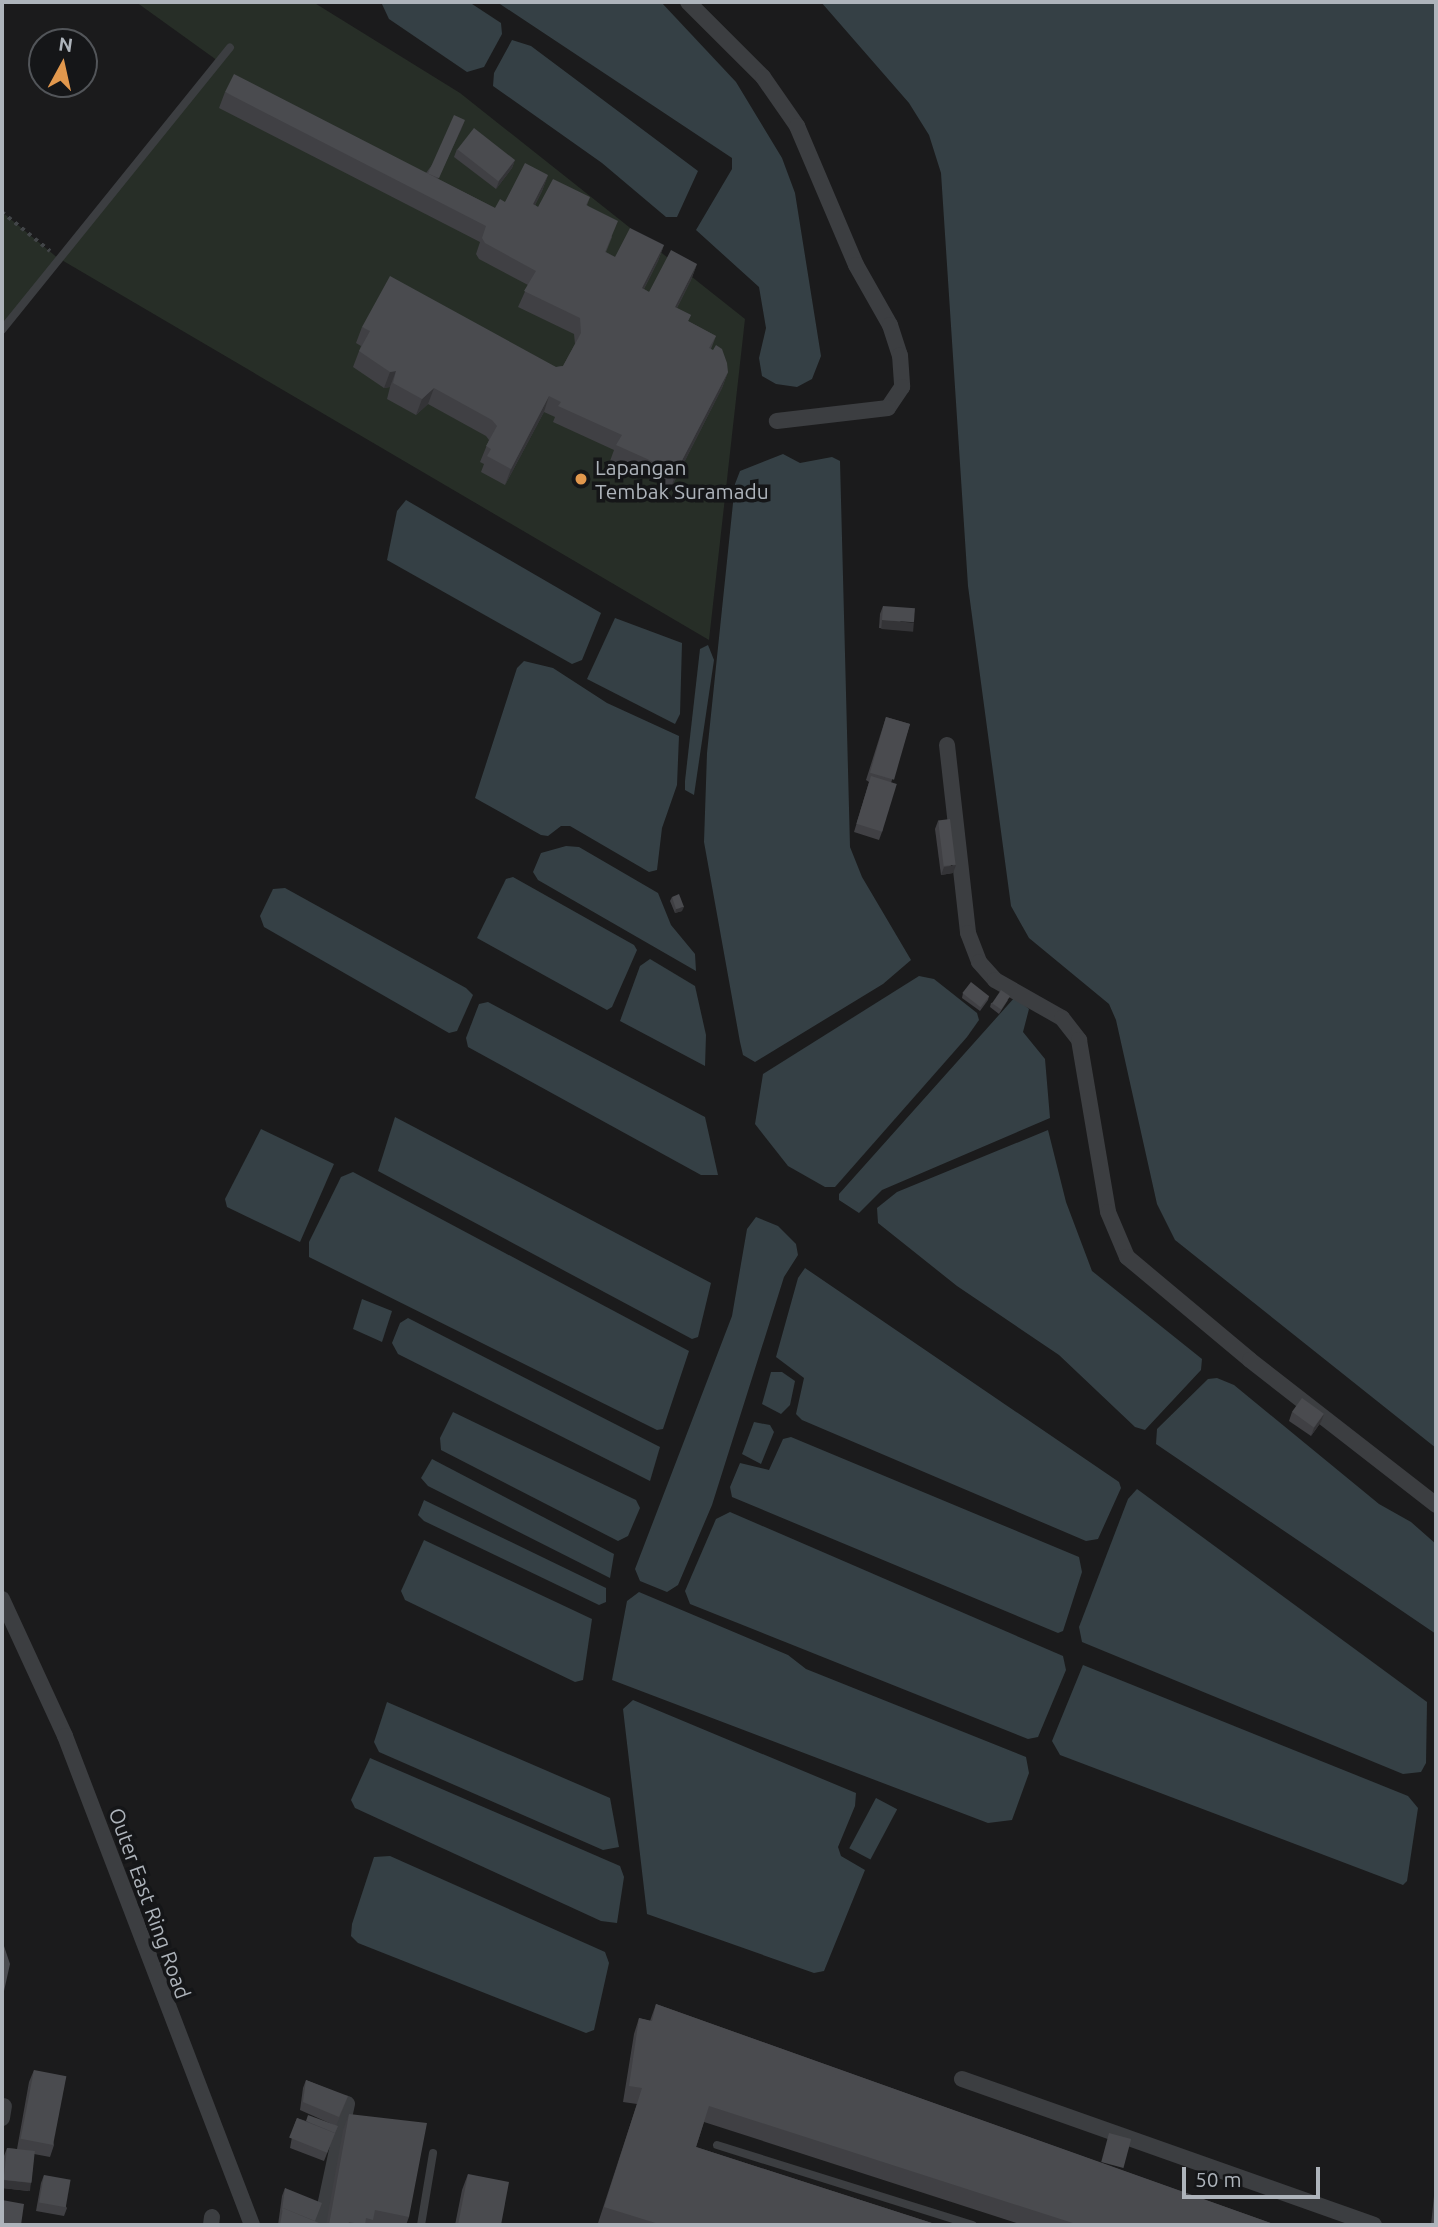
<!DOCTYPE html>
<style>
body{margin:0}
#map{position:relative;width:1438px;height:2227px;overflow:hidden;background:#1b1b1c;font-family:Ubuntu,sans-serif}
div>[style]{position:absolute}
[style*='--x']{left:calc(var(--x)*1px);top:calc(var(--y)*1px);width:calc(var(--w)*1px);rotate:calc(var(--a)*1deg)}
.green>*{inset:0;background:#272e27}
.water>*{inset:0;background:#354045;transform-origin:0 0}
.path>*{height:3.5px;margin-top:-1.75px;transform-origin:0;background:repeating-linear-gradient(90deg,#424548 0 3.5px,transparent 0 8.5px)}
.service>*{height:8px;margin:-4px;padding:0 4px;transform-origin:4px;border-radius:4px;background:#3c3e41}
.minor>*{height:16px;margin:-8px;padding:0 8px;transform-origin:8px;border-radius:8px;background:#3c3e41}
.wall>*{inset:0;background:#404044}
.shaded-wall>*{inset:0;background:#343437;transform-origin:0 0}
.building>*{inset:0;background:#4a4b4f;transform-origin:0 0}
.dots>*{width:19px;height:19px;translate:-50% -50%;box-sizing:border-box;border:4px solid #151618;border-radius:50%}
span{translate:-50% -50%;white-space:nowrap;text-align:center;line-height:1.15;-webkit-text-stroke:7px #151618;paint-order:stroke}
.poi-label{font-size:21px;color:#aeb4bb}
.left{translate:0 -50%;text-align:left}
.street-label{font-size:21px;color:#aeb4bb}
.frame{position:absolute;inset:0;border:4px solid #aeb4bb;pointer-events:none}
.north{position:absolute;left:28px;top:28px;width:70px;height:70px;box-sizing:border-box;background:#151618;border:2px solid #525559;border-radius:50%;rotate:8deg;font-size:19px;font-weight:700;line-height:28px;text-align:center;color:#aeb4bb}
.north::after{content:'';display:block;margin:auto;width:24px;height:32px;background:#e2984d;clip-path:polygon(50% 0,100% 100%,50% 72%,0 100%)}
.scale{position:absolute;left:1182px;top:2167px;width:138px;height:32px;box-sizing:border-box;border:4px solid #aeb4bb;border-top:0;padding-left:9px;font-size:21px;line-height:24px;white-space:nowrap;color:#aeb4bb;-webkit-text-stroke:5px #151618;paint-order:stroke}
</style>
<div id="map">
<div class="green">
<i style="clip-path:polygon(136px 2px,313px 2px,460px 93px,745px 319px,709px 640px,60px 259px,2px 330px,2px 212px,59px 259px,218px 61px)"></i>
</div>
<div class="water">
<i style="clip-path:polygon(381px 2px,469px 2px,501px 23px,502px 34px,484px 67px,467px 72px,389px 19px)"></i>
<i style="clip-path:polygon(497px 2px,661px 2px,736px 82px,782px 158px,795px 193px,821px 356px,812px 379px,797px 387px,776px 384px,762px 376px,759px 358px,766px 328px,759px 287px,696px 230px,732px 169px,732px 158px)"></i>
<i style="clip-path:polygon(821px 2px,1436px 2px,1436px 1448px,1175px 1240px,1157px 1204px,1116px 1020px,1109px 1004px,1029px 938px,1011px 906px,968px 586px,941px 173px,929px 135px,909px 103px)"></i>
<i style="clip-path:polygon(512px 40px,531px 46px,698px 171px,677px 217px,666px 217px,602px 163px,493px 86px,494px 73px)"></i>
<i style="clip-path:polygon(783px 454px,800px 463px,832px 457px,840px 461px,850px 847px,862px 877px,911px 960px,883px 984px,755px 1062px,743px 1055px,740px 1042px,704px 842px,707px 753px,735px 484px,740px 471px)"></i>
<i style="clip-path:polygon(406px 500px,601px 613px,582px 660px,572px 664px,387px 560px,397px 511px)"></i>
<i style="clip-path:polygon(615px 618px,682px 643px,680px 714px,675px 724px,587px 679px)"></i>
<i style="clip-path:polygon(708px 645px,714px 660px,694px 795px,685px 790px,685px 781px,700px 649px)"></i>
<i style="clip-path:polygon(524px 661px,553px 668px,607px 703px,679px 736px,677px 785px,662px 828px,657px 870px,649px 872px,570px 826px,561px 826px,548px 836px,541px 835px,475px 798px,517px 668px)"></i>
<i style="clip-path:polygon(566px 846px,579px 847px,658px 893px,671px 925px,695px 954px,696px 971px,538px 880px,533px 872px,541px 853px)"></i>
<i style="clip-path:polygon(513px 877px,634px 945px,637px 950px,612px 1007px,607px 1010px,477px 938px,506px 879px)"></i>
<i style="clip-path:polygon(285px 888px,466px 988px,473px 995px,457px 1031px,449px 1033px,264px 927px,260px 916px,273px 889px)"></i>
<i style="clip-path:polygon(650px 959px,695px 986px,706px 1035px,705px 1066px,620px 1021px,640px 966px)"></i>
<i style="clip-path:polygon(919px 976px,934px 979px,977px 1013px,979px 1020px,967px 1037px,835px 1187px,825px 1187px,788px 1166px,755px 1124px,763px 1074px)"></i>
<i style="clip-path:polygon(1015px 997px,1029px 1009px,1023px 1032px,1045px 1059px,1050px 1118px,882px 1190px,859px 1213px,839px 1200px,839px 1194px)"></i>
<i style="clip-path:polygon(488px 1002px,705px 1117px,718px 1175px,701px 1175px,468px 1047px,466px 1038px,479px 1004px)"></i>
<i style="clip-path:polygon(395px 1117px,711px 1283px,698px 1337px,692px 1339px,378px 1171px)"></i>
<i style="clip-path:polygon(261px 1129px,334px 1164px,300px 1242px,227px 1207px,225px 1199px)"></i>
<i style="clip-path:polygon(1048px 1130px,1066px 1202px,1092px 1271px,1202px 1359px,1201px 1370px,1145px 1430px,1135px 1427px,1059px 1355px,957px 1286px,878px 1223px,877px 1208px,897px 1192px)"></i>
<i style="clip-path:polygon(353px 1172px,689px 1351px,663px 1429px,657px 1430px,309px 1257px,309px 1242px,341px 1177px)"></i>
<i style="clip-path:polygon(756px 1217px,778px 1226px,796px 1244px,798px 1255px,784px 1277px,712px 1505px,678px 1585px,667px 1592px,640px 1581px,635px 1569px,732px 1316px,747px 1229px)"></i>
<i style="clip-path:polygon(805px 1268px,1119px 1482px,1121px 1488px,1098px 1539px,1086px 1541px,802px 1420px,796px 1414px,804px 1378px,776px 1357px,798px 1278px)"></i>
<i style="clip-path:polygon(362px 1299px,392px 1311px,382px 1342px,353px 1329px)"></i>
<i style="clip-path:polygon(408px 1318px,660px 1447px,650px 1481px,398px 1354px,392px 1343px,400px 1323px)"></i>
<i style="clip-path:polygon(771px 1372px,782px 1372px,795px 1381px,790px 1405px,781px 1414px,762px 1404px)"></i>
<i style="clip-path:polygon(1217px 1378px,1234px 1385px,1379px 1504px,1411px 1522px,1436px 1544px,1436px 1634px,1156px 1444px,1157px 1429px,1208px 1379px)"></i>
<i style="clip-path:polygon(453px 1412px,636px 1500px,640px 1508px,628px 1536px,618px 1541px,441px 1450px,440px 1438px)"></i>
<i style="clip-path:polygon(754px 1422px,770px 1425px,774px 1432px,761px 1464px,742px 1454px)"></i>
<i style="clip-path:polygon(791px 1437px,1079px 1557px,1082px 1572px,1063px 1631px,1058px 1633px,732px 1497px,730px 1487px,740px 1463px,769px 1470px,783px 1439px)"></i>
<i style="clip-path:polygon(432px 1459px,614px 1554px,610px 1578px,428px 1486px,421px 1478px)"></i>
<i style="clip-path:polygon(1137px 1489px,1427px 1702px,1426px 1763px,1421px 1772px,1403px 1774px,1082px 1642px,1079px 1627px,1128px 1499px)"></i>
<i style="clip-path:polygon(424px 1500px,606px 1588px,606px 1602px,599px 1605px,424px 1521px,418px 1515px)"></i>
<i style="clip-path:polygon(730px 1512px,1063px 1656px,1066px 1670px,1038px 1737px,1028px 1739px,690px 1604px,685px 1591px,716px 1519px)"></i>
<i style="clip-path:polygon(424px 1540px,592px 1619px,583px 1680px,575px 1682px,405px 1600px,401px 1591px)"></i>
<i style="clip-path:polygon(639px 1592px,788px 1655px,806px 1669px,1026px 1757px,1029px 1773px,1012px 1820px,988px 1823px,612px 1680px,627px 1601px)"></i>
<i style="clip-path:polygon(1083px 1665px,1408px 1796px,1418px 1808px,1407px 1881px,1403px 1885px,1060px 1755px,1052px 1741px)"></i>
<i style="clip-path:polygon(633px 1700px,856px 1793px,855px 1806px,838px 1847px,841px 1856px,865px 1870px,824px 1971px,814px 1973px,647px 1914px,623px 1709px)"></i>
<i style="clip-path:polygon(387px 1702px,610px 1798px,619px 1847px,603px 1850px,379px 1752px,374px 1742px)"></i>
<i style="clip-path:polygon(370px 1758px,620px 1866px,624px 1877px,617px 1923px,601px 1921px,355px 1808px,351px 1800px)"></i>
<i style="left:876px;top:1798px;width:24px;height:57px;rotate:28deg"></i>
<i style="clip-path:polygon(390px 1856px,605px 1952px,609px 1963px,594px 2030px,586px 2033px,358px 1943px,351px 1936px,352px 1924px,374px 1857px)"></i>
</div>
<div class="path">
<i style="--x:2;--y:212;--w:62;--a:39.1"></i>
</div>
<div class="service">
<i style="--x:2;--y:330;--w:363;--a:-51.1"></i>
<i style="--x:717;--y:2145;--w:268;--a:17.4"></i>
<i style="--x:421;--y:2225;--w:73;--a:-80.5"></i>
</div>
<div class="minor">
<i style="--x:688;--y:2;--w:106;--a:45"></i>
<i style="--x:763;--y:77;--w:60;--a:55.2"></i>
<i style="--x:797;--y:126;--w:151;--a:67"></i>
<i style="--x:856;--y:265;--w:69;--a:60.5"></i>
<i style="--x:890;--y:325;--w:32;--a:72"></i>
<i style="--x:900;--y:355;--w:32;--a:86"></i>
<i style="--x:902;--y:387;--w:25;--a:124"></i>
<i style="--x:888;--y:408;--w:112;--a:173.3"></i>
<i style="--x:947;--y:745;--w:189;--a:83.6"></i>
<i style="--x:968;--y:933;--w:31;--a:69"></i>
<i style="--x:979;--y:962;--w:24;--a:48"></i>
<i style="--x:995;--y:980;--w:77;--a:29.6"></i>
<i style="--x:1062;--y:1018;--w:28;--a:52"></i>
<i style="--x:1079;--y:1040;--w:174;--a:80.4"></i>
<i style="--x:1108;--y:1212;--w:49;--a:67.1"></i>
<i style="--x:1127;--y:1257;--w:160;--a:39.9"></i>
<i style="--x:1250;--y:1360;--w:236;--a:37.9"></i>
<i style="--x:2;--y:1599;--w:151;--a:65.3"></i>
<i style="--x:65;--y:1736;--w:524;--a:69.07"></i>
<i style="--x:962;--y:2079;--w:437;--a:19.5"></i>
<i style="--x:2;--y:2118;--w:12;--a:-81"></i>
<i style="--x:211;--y:2225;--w:8;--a:-83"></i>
<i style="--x:321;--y:2225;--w:124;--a:-77.9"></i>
</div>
<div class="wall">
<i style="clip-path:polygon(225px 92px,426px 173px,465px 120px,438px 179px,495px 208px,548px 175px,542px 191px,535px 205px,538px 207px,590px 197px,587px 205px,612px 237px,606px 252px,615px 257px,664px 245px,658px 261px,644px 289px,649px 292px,697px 264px,691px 280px,677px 308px,691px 315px,688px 321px,716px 336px,711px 349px,728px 372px,722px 388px,671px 488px,610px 461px,614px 450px,553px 422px,555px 417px,544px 412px,505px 485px,481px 472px,484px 464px,480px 462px,489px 440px,486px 436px,428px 404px,416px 415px,387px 399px,390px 387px,384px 388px,353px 367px,361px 346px,356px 343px,362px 327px,556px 367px,563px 366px,575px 344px,574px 334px,518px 307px,528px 285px,479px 259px,476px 254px,480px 242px,219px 108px)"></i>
<i style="clip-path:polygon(457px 149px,515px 160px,512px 168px,496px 189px,454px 157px)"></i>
<i style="clip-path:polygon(883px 606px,911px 631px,879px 628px,880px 614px)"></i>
<i style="clip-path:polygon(886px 717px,910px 724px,891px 783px,882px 832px,879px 840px,854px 832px,869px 782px,866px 780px)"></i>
<i style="clip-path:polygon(938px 821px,953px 873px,941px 875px,935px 829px)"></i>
<i style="clip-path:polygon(672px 897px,682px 911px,675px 913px,670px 901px)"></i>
<i style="clip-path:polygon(963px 993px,989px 996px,988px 1000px,980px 1011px,962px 998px)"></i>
<i style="clip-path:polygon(1008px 1000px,999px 1014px,990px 1007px,991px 1003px)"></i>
<i style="clip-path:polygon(1292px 1412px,1324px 1414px,1321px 1422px,1311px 1436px,1289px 1421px)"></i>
<i style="clip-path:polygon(656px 2004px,1121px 2170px,1276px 2225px,1023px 2225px,704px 2122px,696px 2147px,938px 2225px,606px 2225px,598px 2223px,637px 2104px,623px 2102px,634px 2034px,639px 2018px,650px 2021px)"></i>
<i style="clip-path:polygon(34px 2070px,54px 2145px,50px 2157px,34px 2154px,31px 2183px,28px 2191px,2px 2188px,2px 2172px,4px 2156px,7px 2148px,17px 2149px,29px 2082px)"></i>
<i style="clip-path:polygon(306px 2080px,348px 2097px,336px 2126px,300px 2110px,303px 2088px)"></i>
<i style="clip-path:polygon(349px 2114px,409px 2217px,406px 2225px,326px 2225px,343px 2130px)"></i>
<i style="clip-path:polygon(297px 2118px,306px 2121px,338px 2126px,324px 2161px,290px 2148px,294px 2126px)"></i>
<i style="clip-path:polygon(468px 2174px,501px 2225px,455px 2225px,462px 2190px)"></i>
<i style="clip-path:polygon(44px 2175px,67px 2208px,64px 2216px,36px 2211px,41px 2183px)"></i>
<i style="clip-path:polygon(285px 2188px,315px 2221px,318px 2225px,278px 2225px,282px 2196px)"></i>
<i style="clip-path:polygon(1436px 2190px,1436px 2225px,1431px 2225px,1434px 2196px)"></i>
</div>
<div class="shaded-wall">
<i style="clip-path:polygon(465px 120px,462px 128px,433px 188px,436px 180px)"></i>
<i style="clip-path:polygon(515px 160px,512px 168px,496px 189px,499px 181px)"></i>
<i style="clip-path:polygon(548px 175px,542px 191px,527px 221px,533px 204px)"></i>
<i style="clip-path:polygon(664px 245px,658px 261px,636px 304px,642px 288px)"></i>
<i style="clip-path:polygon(697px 264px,691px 280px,669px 323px,675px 307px)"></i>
<i style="clip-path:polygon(396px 371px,390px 387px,384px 388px,390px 372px)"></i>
<i style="clip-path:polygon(728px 372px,722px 388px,671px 488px,676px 472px)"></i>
<i style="clip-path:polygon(434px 388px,428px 404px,416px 415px,422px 399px)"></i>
<i style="clip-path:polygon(549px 396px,544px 412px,505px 485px,511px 469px)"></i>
<i style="left:882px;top:620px;width:32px;height:9px;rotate:5deg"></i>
<i style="clip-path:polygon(956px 865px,953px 873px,941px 875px,944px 867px)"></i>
<i style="clip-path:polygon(684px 907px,682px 911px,675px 913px,676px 909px)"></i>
<i style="clip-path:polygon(1324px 1414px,1321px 1422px,1311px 1436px,1314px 1428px)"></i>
<i style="left:3px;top:2180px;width:28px;height:8px;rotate:6deg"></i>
</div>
<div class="building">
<i style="clip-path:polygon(234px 74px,495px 208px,500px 199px,505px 202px,525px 163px,548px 175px,533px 204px,538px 207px,553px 179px,590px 197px,586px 205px,618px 221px,605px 252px,615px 257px,630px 228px,664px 245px,642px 288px,649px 292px,671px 250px,697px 264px,675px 307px,691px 315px,688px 321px,716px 336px,709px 348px,713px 350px,716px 345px,722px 349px,727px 363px,728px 372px,676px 472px,616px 445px,622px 435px,558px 406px,561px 402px,549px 396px,511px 469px,487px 456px,491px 449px,486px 446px,497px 426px,492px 420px,434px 388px,422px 399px,393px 383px,396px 371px,390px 372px,359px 351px,370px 331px,362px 327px,390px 276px,556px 367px,563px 366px,581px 333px,580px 318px,524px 291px,536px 271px,485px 243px,482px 238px,486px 226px,225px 92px)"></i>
<i style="left:454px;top:115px;width:12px;height:64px;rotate:24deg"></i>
<i style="left:474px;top:128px;width:52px;height:27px;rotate:38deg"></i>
<i style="left:883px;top:606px;width:32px;height:14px;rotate:4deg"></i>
<i style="left:886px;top:717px;width:25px;height:58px;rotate:16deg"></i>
<i style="left:871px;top:776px;width:27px;height:50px;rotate:17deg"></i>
<i style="left:950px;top:819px;width:46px;height:12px;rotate:83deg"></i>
<i style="clip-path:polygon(679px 894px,684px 907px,676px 909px,672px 897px)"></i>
<i style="left:971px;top:982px;width:23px;height:14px;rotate:38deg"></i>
<i style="left:1001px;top:990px;width:11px;height:16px;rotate:34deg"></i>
<i style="left:1302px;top:1398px;width:27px;height:17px;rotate:36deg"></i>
<i style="clip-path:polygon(2px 1940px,10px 1964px,2px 2000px)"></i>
<i style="clip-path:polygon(656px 2004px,1276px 2225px,1079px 2225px,709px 2106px,696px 2147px,938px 2225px,662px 2225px,604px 2207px,642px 2088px,629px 2086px,639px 2018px,652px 2021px)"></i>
<i style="left:34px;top:2070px;width:33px;height:70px;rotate:11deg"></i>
<i style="clip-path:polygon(306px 2080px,348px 2096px,339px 2117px,303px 2102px)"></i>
<i style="clip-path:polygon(349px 2114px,427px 2123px,409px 2217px,375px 2210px,373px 2220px,366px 2218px,365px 2225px,349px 2222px,348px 2225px,329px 2225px)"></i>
<i style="clip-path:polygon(308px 2115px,338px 2126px,335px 2133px,306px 2121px)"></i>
<i style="left:297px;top:2118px;width:41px;height:21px;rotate:22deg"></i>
<i style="left:1109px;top:2133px;width:23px;height:30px;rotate:15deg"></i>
<i style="left:7px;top:2148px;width:28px;height:32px;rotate:6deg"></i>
<i style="clip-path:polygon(468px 2174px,509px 2182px,501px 2225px,458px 2225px)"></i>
<i style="left:44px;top:2175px;width:27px;height:28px;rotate:10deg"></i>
<i style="clip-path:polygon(285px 2188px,322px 2203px,315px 2221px,283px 2208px,283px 2211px,282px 2210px)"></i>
<i style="clip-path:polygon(1436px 2195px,1436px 2225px,1433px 2225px)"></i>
<i style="clip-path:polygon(2px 2200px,24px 2204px,21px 2225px,2px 2225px)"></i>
<i style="clip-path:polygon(283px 2208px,319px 2223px,318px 2225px,280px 2225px)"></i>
</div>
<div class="dots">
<i style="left:581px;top:479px;background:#e2984d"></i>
</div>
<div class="poi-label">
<span class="left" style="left:595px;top:479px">Lapangan<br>Tembak Suramadu</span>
</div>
<div class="street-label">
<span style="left:150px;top:1903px;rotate:70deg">Outer East Ring Road</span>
</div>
<div class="frame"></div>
<div class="north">N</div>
<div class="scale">50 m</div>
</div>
